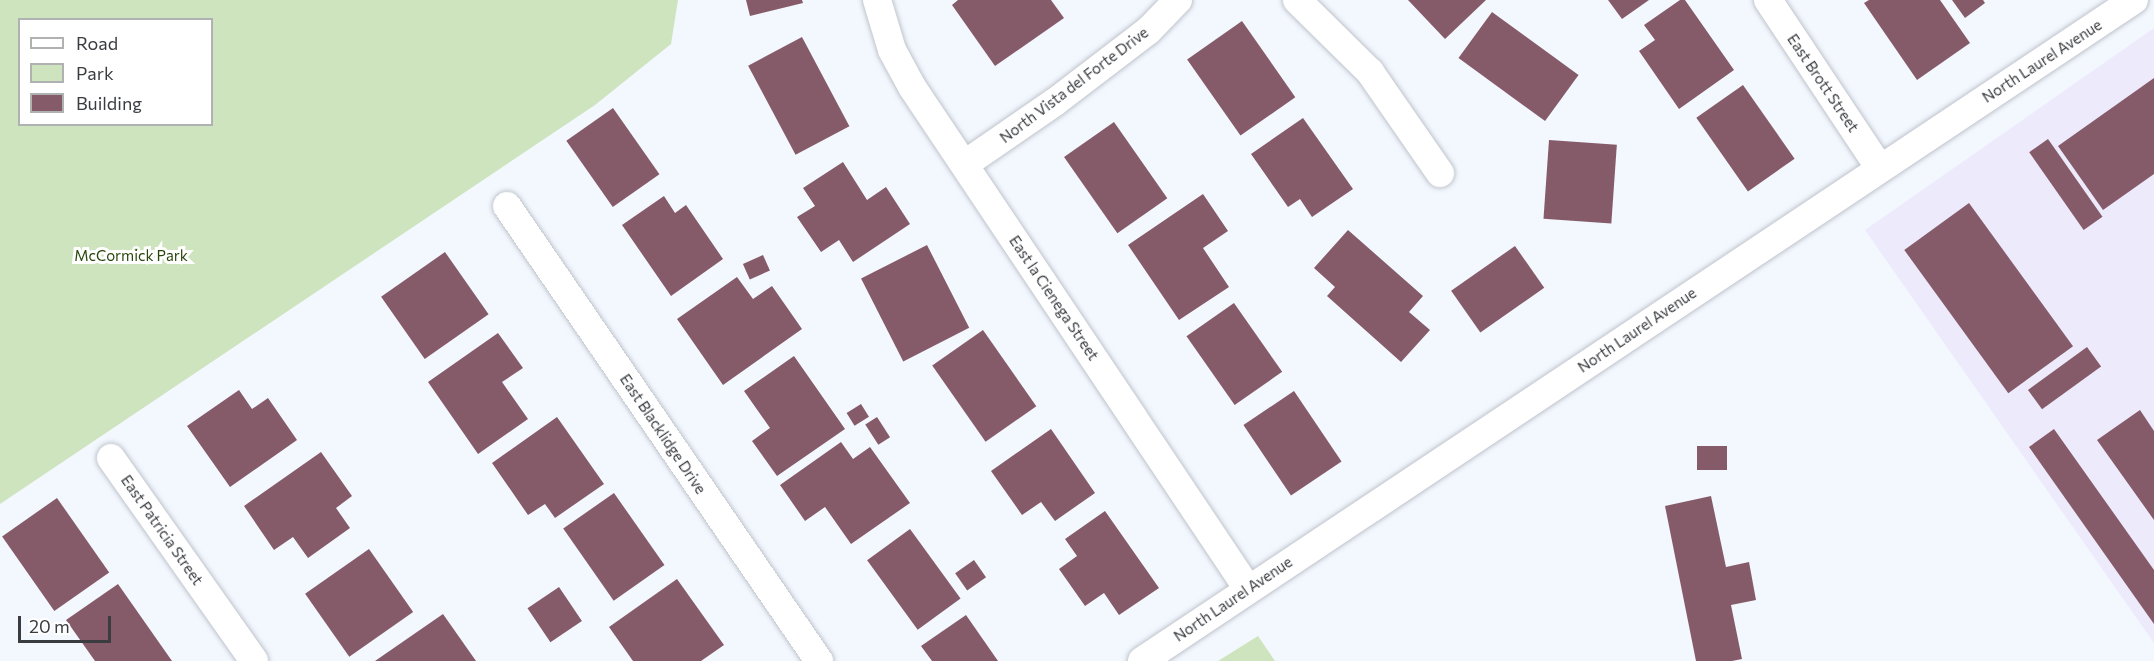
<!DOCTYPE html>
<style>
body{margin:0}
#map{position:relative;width:2154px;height:661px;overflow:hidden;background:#f3f7fe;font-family:Commissioner,sans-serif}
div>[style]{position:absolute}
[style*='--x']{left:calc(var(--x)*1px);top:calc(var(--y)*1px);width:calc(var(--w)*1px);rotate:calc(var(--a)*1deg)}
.commercial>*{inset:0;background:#edeafc}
.green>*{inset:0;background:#cde4be}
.building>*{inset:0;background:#865b69;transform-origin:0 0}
.roads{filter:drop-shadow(0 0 2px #bfc4cc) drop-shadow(0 0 2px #bfc4cc)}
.street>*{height:28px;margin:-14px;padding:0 14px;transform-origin:14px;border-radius:14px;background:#fff}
span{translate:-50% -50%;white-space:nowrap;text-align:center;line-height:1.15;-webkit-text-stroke:6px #fff;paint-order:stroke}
.street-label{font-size:15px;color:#3a3c40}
.park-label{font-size:15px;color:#29460c}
.legend{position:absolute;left:18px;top:18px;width:195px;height:108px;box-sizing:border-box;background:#fff;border:2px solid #b0b1b3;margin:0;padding:8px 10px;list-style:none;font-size:18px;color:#3a3c40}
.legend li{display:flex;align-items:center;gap:12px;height:30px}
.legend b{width:30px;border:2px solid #b0b1b3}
.scale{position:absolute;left:18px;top:616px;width:93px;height:27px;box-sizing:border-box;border:3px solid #3a3c40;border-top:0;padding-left:8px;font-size:18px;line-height:21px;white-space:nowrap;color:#3a3c40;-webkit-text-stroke:4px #fff;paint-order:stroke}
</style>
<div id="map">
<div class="commercial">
<i style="clip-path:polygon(2154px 28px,2154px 643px,1865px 230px)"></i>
</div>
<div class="green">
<i style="clip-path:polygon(evenodd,0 0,678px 0,671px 44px,595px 105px,0 504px,0 0,20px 20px,212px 20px,212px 124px,20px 124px,20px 20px)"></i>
<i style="clip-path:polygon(1258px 636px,1275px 661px,1218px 661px)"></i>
</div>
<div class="building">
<i style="clip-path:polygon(746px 0,802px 0,803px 3px,750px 16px)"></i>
<i style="clip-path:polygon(958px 0,1051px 0,1064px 18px,995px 66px,952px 5px)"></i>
<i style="clip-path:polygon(1408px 0,1486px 0,1445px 39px)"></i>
<i style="clip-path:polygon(1608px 0,1649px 0,1622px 19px)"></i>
<i style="clip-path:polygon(1680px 0,1685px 0,1734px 70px,1679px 109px,1639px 51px,1655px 40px,1644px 25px)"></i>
<i style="clip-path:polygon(1869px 0,1940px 0,1970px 43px,1917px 80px,1864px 3px)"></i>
<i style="clip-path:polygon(1952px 0,1983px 0,1985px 3px,1965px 18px)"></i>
<i style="left:1492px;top:12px;width:107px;height:57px;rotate:36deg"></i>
<i style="left:1242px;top:21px;width:93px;height:67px;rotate:55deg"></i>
<i style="left:802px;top:37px;width:101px;height:61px;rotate:62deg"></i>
<i style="clip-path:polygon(2154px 78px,2154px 174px,2103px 210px,2058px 146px)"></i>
<i style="left:1743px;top:85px;width:90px;height:57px;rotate:55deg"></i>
<i style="left:613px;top:108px;width:81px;height:57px;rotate:55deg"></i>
<i style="clip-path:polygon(1303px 118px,1353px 189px,1312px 217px,1300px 199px,1288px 207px,1251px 154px)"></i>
<i style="left:1114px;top:122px;width:93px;height:61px;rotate:55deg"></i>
<i style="left:2048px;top:139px;width:95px;height:23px;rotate:55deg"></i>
<i style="left:1549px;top:140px;width:68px;height:79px;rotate:4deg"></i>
<i style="clip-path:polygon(843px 162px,867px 200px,886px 187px,910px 224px,853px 262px,839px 240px,821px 252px,797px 217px,815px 206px,803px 188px)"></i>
<i style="clip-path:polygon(1203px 194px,1228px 231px,1203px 248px,1229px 287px,1179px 320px,1128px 245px)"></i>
<i style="clip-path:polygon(664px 196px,675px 213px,686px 205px,723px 259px,671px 296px,622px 225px)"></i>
<i style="left:1969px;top:203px;width:177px;height:80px;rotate:54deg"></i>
<i style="clip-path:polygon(1348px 230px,1423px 296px,1409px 312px,1430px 330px,1401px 362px,1327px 296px,1335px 287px,1314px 268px)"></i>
<i style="left:927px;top:245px;width:93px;height:74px;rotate:63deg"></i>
<i style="left:1515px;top:246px;width:51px;height:78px;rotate:55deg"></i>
<i style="left:445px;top:252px;width:76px;height:78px;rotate:55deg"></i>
<i style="left:763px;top:255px;width:17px;height:22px;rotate:66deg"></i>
<i style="clip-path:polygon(737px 277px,753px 299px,772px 286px,802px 329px,723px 385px,677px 319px)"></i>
<i style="left:1234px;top:303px;width:84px;height:58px;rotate:55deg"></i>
<i style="left:983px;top:330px;width:93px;height:62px;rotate:55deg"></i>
<i style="clip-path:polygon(498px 333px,523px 368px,502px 382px,528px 419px,478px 454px,428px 382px)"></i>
<i style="left:2087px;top:347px;width:24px;height:73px;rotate:54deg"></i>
<i style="clip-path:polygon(794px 356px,845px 429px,777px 476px,752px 441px,770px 428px,744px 391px)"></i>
<i style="clip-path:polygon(239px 390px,252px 409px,268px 398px,297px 440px,230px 487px,187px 426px)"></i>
<i style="left:1294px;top:391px;width:85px;height:61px;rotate:56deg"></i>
<i style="left:861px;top:404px;width:15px;height:17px;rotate:58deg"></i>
<i style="clip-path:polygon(2140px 410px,2154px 431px,2154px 520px,2097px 440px)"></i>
<i style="clip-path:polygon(557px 417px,604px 484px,555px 518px,545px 504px,528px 515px,492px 463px)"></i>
<i style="left:877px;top:417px;width:24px;height:14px;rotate:57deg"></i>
<i style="clip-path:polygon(1051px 429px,1095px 493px,1055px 521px,1041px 502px,1022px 515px,991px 471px)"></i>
<i style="clip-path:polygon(2054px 429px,2154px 570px,2154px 624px,2029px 447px)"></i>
<i style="clip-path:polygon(841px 442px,853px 459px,870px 447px,910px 503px,851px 544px,825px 507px,805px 521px,780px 485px)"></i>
<i style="left:1697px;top:446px;width:30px;height:24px"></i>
<i style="clip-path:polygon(321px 452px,352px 496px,336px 508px,350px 528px,308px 558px,293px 537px,274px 550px,244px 506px)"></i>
<i style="left:614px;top:493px;width:88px;height:62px;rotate:55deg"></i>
<i style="clip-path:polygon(1711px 496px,1726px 567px,1749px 562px,1756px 600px,1731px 605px,1742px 659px,1732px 661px,1696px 661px,1665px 506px)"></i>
<i style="left:57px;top:498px;width:91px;height:67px;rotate:55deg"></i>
<i style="clip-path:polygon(1105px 511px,1159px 588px,1119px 615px,1104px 593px,1085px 606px,1059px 569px,1077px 556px,1065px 539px)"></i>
<i style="left:910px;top:529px;width:86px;height:53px;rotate:54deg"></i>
<i style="left:369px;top:549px;width:77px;height:78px;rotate:55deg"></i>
<i style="left:974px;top:560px;width:21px;height:23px;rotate:55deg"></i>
<i style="clip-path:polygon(677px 579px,724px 645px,701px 661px,633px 661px,609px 627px)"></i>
<i style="clip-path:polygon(118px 584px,172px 661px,95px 661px,66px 620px)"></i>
<i style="left:559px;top:587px;width:41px;height:38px;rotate:56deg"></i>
<i style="clip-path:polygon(443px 614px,476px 661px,375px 661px)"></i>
<i style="clip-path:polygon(966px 615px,998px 661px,932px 661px,921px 646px)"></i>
</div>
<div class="roads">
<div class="street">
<i style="--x:877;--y:0;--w:52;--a:73.3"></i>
<i style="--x:892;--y:50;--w:42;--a:61.6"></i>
<i style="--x:912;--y:87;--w:604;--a:56.2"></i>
<i style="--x:1297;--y:0;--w:103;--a:44.6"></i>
<i style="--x:1370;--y:72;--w:123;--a:55.3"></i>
<i style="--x:1768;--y:0;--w:201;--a:56.4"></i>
<i style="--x:965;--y:164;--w:109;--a:-34.6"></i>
<i style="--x:1055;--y:102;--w:117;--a:-37.4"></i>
<i style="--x:1148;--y:31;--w:43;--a:-45.9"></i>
<i style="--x:507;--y:206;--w:552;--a:55.56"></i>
<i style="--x:111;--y:458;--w:248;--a:54.8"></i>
<i style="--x:1142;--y:661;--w:1192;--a:-33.68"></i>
</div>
</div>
<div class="street-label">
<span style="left:2042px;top:61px;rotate:-33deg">North Laurel Avenue</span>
<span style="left:1823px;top:83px;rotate:56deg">East Brott Street</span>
<span style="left:1074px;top:85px;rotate:-37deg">North Vista del Forte Drive</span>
<span style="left:1054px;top:298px;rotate:56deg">East la Cienega Street</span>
<span style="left:1637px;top:330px;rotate:-34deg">North Laurel Avenue</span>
<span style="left:663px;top:434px;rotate:56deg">East Blacklidge Drive</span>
<span style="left:162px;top:530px;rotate:55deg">East Patricia Street</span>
<span style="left:1233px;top:599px;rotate:-34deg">North Laurel Avenue</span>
</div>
<div class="park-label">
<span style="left:131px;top:256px">McCormick Park</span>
</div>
<ul class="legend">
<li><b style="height:8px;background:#fff"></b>Road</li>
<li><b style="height:16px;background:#cde4be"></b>Park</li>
<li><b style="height:16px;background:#865b69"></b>Building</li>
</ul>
<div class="scale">20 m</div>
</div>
